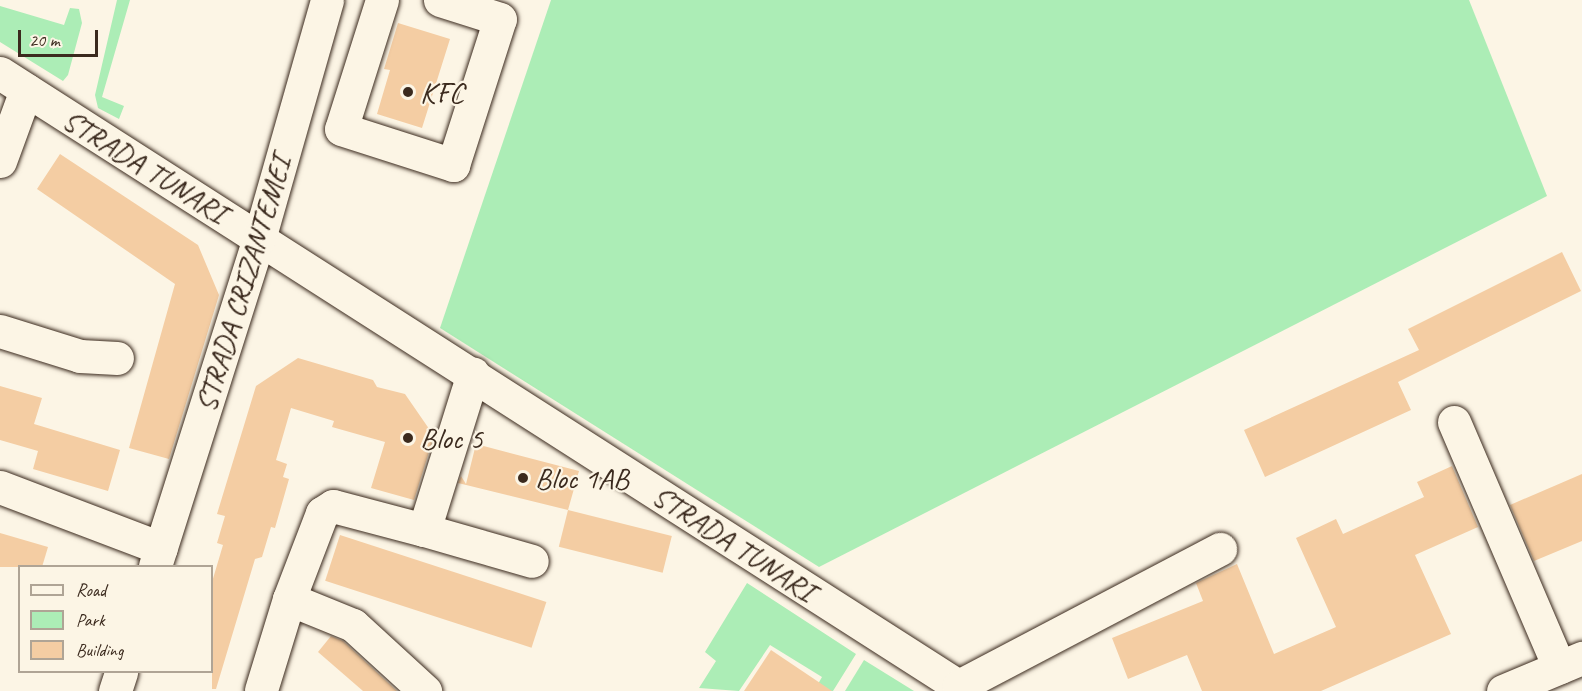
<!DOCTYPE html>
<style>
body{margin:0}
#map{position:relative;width:1582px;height:691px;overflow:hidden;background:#fcf5e5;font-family:Caveat,sans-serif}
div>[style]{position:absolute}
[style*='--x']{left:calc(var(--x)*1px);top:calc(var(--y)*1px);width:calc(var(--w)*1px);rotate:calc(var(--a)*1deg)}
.green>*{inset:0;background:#acedb6}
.building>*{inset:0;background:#f4cda3;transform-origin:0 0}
.roads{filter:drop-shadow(0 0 2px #3b2a1e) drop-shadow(0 0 2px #3b2a1e)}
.minor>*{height:33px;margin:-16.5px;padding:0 16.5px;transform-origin:16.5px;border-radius:16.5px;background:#fcf5e5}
.dots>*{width:16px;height:16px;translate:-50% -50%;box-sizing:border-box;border:3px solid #fcf5e5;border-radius:50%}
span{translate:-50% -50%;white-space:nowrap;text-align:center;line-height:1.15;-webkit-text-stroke:4.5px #fcf5e5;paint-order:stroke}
.poi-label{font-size:30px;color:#3b2a1e}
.left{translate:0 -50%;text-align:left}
.street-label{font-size:30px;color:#3b2a1e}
.legend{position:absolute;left:18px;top:565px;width:195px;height:108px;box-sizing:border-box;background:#fcf5e5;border:2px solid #afa495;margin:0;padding:8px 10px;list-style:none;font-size:18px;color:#3b2a1e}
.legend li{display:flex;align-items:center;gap:12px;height:30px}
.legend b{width:30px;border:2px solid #afa495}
.scale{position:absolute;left:18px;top:30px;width:80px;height:27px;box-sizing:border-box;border:3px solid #3b2a1e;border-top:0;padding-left:8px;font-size:18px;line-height:21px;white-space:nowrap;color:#3b2a1e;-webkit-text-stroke:4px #fcf5e5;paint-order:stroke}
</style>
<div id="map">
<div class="green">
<i style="clip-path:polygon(117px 0,130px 0,102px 97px,124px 106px,119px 119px,98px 108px,95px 95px)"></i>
<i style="clip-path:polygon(551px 0,1469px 0,1547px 196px,819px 567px,440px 328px)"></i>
<i style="clip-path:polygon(0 6px,64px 25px,70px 8px,79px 9px,82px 23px,68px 75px,63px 81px,0 42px)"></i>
<i style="clip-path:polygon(747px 583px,856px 654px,833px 691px,814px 691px,822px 677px,770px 645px,739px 691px,699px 688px,716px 661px,705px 652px)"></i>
<i style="clip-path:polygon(864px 660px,914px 691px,845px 691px)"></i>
</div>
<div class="building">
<i style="clip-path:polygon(398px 23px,450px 39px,422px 128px,377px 114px,390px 70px,384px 69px)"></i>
<i style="clip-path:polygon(60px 154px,198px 245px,219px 295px,169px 459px,129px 448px,175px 284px,37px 189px)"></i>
<i style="clip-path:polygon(1562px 252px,1581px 291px,1398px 382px,1411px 410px,1265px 477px,1244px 430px,1419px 350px,1408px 329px)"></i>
<i style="clip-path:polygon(298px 358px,373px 380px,377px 387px,405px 394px,434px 436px,414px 500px,371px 488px,385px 442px,332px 427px,334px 421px,291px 408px,276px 460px,287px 464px,283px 477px,289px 479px,275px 528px,271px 527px,262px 557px,255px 559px,216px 689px,212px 689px,212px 582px,223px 545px,217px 543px,225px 516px,217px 514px,256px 386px)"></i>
<i style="clip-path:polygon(0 386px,42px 398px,34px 424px,120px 450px,108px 491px,33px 469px,38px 451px,0 440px)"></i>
<i style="clip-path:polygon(476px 444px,579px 471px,568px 510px,458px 483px,461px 476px,466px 484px)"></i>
<i style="clip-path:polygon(1452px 466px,1478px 527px,1415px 555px,1451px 634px,1321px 691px,1202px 691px,1187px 655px,1128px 679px,1112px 638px,1203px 601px,1196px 583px,1237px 564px,1274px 654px,1336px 627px,1296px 538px,1336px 519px,1343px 534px,1424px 497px,1417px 482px)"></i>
<i style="clip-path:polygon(1582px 474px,1582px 541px,1534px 561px,1510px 505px)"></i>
<i style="left:568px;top:510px;width:107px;height:38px;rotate:14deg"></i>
<i style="clip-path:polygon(0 533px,48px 547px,42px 567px,0 567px)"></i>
<i style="left:340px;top:535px;width:217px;height:48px;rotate:18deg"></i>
<i style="clip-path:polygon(331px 636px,343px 641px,397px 691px,363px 691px,318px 652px)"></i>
<i style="clip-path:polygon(771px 650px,832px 691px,744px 691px)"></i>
</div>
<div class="roads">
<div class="minor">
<i style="--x:382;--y:0;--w:135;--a:107.6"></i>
<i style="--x:341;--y:129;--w:118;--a:17.8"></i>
<i style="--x:453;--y:165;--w:153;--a:-72.2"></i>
<i style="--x:500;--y:19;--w:63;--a:-162.4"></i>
<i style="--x:0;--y:73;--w:1147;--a:32.61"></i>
<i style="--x:0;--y:161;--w:76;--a:-69.9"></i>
<i style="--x:0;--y:331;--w:84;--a:17.4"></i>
<i style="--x:80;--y:356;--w:37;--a:3"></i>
<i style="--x:1454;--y:422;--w:267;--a:66.8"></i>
<i style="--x:0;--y:487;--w:172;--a:20.8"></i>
<i style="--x:424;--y:530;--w:112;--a:16"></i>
<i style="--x:155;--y:566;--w:343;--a:-72.4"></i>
<i style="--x:259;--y:239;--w:248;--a:-74.1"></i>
<i style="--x:289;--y:599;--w:69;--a:22.1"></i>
<i style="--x:353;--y:625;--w:98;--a:42.5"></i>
<i style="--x:959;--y:686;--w:295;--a:-27.7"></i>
<i style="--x:261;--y:690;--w:95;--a:-72.9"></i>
<i style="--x:289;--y:599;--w:92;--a:-69"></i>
<i style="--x:322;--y:513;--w:13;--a:-32"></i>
<i style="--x:333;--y:506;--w:94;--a:14.8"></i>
<i style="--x:424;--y:530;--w:164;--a:-72.6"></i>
<i style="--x:115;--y:691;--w:20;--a:-72"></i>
<i style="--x:1503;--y:691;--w:86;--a:-22.7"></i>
</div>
</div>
<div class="dots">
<i style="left:408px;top:92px;background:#3b2a1e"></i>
<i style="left:408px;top:438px;background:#3b2a1e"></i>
<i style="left:523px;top:478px;background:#3b2a1e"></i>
</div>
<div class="poi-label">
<span class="left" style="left:420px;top:92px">KFC</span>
<span class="left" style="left:420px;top:438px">Bloc 5</span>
<span class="left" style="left:535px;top:478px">Bloc 1AB</span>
</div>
<div class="street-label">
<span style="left:145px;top:166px;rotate:32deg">STRADA TUNARI</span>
<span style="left:243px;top:284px;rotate:-73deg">STRADA CRIZANTEMEI</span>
<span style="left:734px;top:543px;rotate:33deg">STRADA TUNARI</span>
</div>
<ul class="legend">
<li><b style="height:8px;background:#fcf5e5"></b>Road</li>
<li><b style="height:16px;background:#acedb6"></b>Park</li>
<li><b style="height:16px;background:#f4cda3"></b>Building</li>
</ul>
<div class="scale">20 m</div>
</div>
